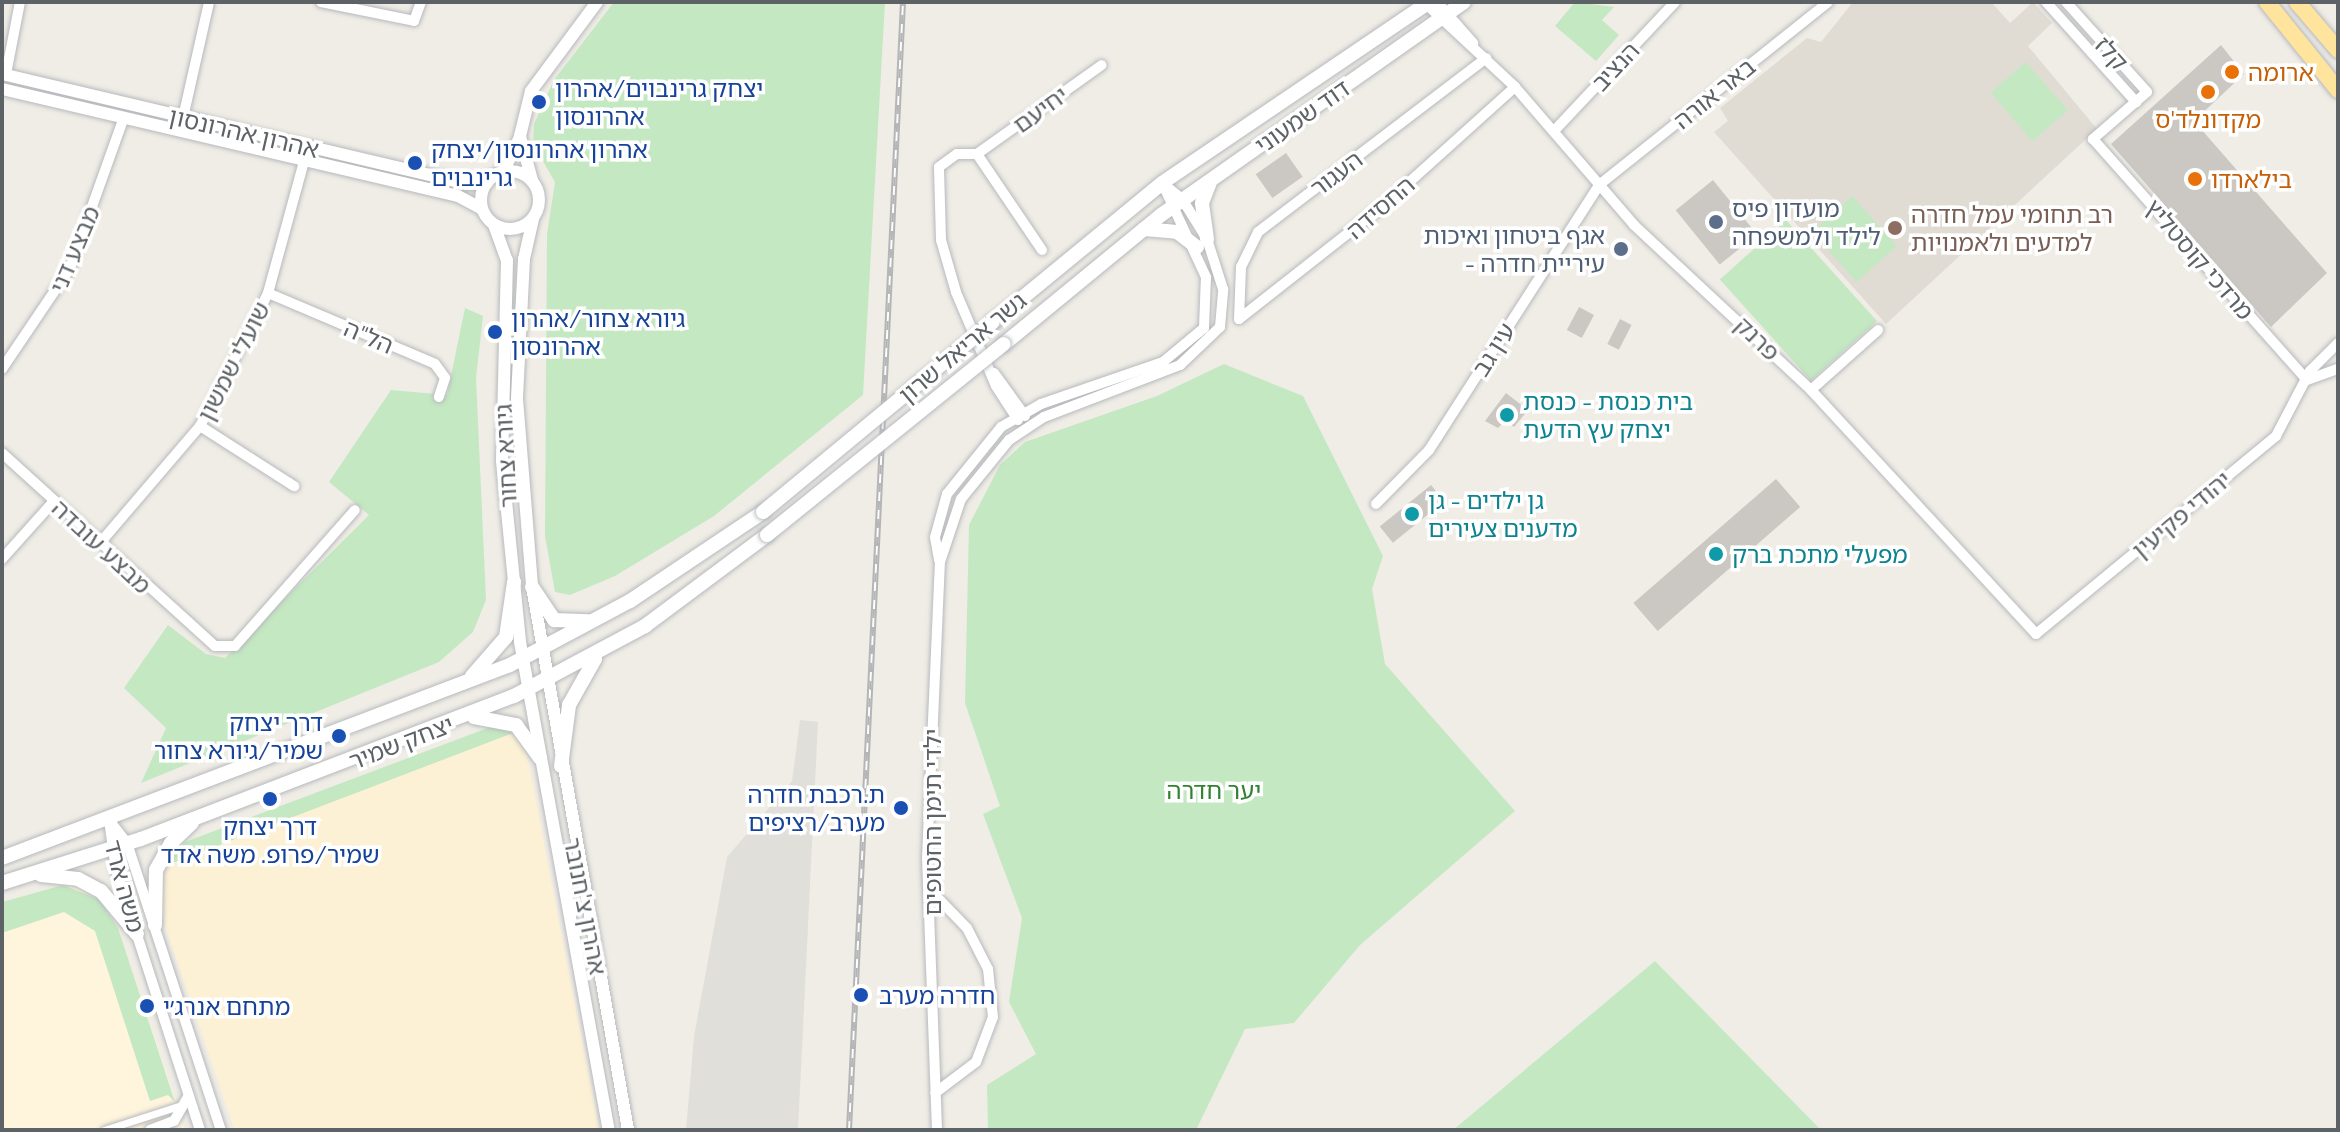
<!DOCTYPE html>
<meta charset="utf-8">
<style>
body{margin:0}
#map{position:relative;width:2340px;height:1132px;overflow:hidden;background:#f0ede6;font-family:"Exo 2","Noto Sans Hebrew",sans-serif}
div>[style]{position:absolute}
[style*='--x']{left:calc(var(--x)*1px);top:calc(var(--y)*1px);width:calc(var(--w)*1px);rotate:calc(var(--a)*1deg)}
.commercial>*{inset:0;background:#fff4dc}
.industrial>*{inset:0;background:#e1dfda}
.education>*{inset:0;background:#e0dcd4}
.green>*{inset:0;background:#c4e8c2;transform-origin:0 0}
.sand>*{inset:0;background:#fcf0d5}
.building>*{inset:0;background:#cbc8c3;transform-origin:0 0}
.roads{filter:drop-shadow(0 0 2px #b6b9bd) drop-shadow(0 0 2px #b6b9bd)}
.pedestrian>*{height:7px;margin:-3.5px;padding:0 3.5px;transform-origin:3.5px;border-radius:3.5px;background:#fff}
.minor>*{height:10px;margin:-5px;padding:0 5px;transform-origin:5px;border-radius:5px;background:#fff}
.tertiary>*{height:12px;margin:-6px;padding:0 6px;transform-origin:6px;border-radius:6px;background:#fff}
.tertiary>.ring{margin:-6px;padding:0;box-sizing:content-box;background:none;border:12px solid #fff;border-radius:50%}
.secondary>*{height:14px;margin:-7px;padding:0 7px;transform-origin:7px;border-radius:7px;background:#fff}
.trunk>*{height:16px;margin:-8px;padding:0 8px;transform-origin:8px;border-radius:8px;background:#ffe49d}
.rail>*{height:6px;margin-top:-3px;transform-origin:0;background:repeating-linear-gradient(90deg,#fff 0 9px,#b4b5b6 0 18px);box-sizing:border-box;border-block:2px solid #b4b5b6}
.bridges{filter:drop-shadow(0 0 2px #b7bbc0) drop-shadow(0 0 2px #b7bbc0)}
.secondary-bridge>*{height:14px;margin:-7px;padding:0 7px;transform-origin:7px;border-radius:7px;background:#fff}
.dots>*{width:22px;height:22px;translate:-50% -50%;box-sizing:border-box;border:4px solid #fff;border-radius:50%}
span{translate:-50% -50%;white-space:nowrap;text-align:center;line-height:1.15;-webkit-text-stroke:7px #fff;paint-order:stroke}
.street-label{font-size:24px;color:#5d6266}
.food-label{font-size:24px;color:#c56008}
.left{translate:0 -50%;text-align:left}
.transit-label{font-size:24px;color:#164399}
.right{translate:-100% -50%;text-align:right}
.service-label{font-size:24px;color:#4e5e75}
.education-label{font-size:24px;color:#785e54}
.culture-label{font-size:24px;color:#0d838f}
.park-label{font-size:24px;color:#328231}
.frame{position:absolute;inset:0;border:4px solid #5d6266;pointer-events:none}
</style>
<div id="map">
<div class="commercial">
<i style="clip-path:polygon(63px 885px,82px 888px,118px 928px,185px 1130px,2px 1130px,2px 902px)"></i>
</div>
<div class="industrial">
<i style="clip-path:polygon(800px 720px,818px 722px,798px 1130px,686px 1130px,694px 1036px,727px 857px,792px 781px)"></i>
</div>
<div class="education">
<i style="clip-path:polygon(1853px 2px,1991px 2px,2010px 23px,2033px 2px,2052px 23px,2028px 46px,2097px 129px,1886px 324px,1714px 132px,1728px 121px,1720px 108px,1807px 38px,1821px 42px)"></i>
</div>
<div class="green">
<i style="clip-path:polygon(614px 2px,885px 2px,863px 395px,714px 516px,615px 576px,570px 595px,555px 592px,545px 536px,547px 234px,555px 182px,533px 144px,534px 124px,554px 80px)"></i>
<i style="clip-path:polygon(1575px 2px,1614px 7px,1602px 20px,1619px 35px,1596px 61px,1555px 26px)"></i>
<i style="left:2026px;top:62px;width:64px;height:47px;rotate:49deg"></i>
<i style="left:1852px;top:196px;width:67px;height:54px;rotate:48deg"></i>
<i style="left:1786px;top:220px;width:136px;height:89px;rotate:48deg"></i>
<i style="clip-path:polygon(465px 308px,483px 316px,476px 378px,486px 600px,473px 632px,439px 662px,141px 783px,166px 728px,124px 688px,168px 625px,206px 654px,225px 658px,369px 515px,329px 482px,391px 390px,447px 395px)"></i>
<i style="clip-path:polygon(1224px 364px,1303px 396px,1383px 556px,1372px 589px,1385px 664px,1515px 811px,1360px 945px,1294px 1023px,1245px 1029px,1196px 1130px,988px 1130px,987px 1085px,1036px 1054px,1009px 1002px,1022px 918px,983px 814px,1000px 806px,965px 703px,969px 525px,1000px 465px,1025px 442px,1157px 396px)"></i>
<i style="clip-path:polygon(493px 726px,516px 732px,165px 866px,185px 842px)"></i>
<i style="clip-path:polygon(63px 885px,100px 900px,118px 928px,175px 1102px,168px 1095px,150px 1101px,95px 931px,64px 912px,2px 933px,2px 902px)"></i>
<i style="clip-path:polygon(1655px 961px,1821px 1130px,1453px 1130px)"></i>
</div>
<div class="sand">
<i style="clip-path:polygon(516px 732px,527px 754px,599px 1130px,235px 1130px,166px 929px,160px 903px,165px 866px)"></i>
</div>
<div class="building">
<i style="clip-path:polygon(2221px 45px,2244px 74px,2194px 121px,2327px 273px,2271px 327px,2111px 144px)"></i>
<i style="left:1286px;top:153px;width:29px;height:37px;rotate:55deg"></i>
<i style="left:1713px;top:180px;width:70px;height:48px;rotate:51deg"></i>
<i style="left:1579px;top:307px;width:17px;height:26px;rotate:28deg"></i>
<i style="left:1620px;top:319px;width:13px;height:28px;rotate:27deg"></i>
<i style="clip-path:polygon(1506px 393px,1528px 410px,1514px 427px,1506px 420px,1498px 428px,1485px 421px)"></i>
<i style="left:1776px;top:479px;width:37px;height:189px;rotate:49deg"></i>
<i style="left:1431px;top:485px;width:21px;height:66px;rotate:51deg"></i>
</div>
<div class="roads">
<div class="pedestrian">
<i style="--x:104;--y:1130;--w:85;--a:-17.8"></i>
</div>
<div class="minor">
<i style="--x:321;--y:2;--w:95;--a:11.5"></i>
<i style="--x:414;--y:21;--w:20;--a:-70"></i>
<i style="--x:1424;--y:2;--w:125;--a:43"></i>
<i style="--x:1515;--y:87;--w:182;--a:49.2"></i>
<i style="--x:1634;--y:225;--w:242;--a:43"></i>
<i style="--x:1811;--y:390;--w:332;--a:47.3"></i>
<i style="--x:2036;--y:634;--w:311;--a:-39.5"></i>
<i style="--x:2276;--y:436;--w:73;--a:-62.4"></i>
<i style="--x:2310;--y:371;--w:40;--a:-45"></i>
<i style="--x:1437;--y:2;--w:55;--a:48.7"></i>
<i style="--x:2046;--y:2;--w:135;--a:48"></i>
<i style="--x:2066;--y:2;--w:121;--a:48"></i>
<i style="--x:2147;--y:92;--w:72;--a:139"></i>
<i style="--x:2093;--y:139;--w:322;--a:48.4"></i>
<i style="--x:6;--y:74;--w:73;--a:-79"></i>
<i style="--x:180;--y:131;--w:132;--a:-77.3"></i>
<i style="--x:1554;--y:131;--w:177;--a:-46.8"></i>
<i style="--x:977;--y:154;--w:116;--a:55.9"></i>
<i style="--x:268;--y:293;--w:181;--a:23"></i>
<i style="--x:435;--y:364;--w:17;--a:54"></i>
<i style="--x:445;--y:378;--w:20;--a:108"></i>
<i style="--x:1239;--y:319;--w:52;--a:-87.8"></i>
<i style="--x:1241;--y:267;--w:39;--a:-64"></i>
<i style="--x:1258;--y:232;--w:287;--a:-37.3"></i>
<i style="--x:1239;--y:319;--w:186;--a:-38.2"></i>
<i style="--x:1385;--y:204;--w:175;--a:-42"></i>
<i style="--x:2;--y:369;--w:122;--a:-56"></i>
<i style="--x:70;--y:268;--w:160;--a:-70.3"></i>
<i style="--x:994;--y:373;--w:53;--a:54.2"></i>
<i style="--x:2307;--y:380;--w:33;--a:-20"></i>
<i style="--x:1811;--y:390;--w:90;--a:-41.8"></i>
<i style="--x:1018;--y:420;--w:40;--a:-122.9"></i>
<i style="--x:996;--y:386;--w:102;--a:-113.1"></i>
<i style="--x:956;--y:292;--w:54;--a:-106.1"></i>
<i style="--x:941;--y:240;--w:73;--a:-91.6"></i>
<i style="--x:939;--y:167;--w:22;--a:-36"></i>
<i style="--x:957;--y:154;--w:20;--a:0"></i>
<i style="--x:977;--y:154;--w:153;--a:-35.5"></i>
<i style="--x:200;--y:426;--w:112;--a:32.6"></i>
<i style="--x:2;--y:453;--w:287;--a:42.2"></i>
<i style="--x:215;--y:646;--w:20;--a:0"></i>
<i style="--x:235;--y:646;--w:181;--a:-48.6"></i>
<i style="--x:1376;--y:504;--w:76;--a:-45.5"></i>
<i style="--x:1429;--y:450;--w:315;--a:-57.3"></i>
<i style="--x:1599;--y:185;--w:293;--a:-38.6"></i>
<i style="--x:100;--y:543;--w:154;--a:-49.5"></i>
<i style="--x:200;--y:426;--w:149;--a:-62.9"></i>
<i style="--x:268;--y:293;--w:151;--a:-74.7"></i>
<i style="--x:2;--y:559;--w:78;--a:-48.1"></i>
<i style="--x:939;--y:560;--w:23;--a:-100"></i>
<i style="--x:935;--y:537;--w:45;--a:-74.4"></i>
<i style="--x:947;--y:494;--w:86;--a:-51.1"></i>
<i style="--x:1001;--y:427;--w:46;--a:-29.9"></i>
<i style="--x:1041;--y:404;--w:129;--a:-19"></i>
<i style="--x:1163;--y:362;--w:53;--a:-39.7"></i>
<i style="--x:1204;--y:328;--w:51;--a:-87.8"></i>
<i style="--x:1206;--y:277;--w:99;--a:-115"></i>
<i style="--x:109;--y:820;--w:29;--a:52"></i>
<i style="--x:127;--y:843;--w:302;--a:71.9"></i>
<i style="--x:109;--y:820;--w:50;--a:82"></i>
<i style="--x:116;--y:870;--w:273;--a:72.1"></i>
<i style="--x:930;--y:890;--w:53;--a:45.8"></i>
<i style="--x:967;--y:928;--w:46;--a:62.9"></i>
<i style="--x:988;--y:969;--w:48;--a:84.1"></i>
<i style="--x:993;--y:1017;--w:48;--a:110.7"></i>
<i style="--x:976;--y:1062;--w:51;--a:142.9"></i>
<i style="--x:150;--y:1130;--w:26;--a:-21"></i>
<i style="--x:174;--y:1121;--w:28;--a:-60"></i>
<i style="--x:937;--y:1130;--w:272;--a:-92.1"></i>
<i style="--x:927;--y:858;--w:296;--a:-87.5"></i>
<i style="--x:940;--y:562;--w:66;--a:-71.6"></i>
<i style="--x:961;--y:499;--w:76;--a:-50.9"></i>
<i style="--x:1009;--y:440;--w:42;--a:-33.3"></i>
<i style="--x:1044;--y:417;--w:146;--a:-20.9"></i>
<i style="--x:1180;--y:365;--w:55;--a:-43.5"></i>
<i style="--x:1220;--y:327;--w:38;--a:-85"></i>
<i style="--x:1223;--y:289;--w:52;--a:-107.7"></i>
<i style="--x:1207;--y:239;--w:47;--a:-122"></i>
<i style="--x:1182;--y:199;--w:26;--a:-141"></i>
</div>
<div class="tertiary">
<i style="--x:2;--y:74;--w:478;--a:13.3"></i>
<i style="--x:467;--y:184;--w:20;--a:-3"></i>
<i style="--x:2;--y:89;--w:468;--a:13.2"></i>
<i style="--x:458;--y:196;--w:27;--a:28"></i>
<i class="ring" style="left:481px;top:171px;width:46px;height:46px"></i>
<i style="--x:503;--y:172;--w:37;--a:-64"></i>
<i style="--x:532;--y:180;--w:46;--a:-105.3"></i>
<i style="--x:520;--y:136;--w:46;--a:-76.3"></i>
<i style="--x:531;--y:91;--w:111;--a:-53.4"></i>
<i style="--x:533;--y:219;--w:41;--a:102.7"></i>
<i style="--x:524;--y:259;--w:140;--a:92.9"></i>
<i style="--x:517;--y:399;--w:189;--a:85.4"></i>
<i style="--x:532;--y:587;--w:551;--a:79.97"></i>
<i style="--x:494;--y:225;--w:37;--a:70"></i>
<i style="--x:507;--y:260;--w:201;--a:91.4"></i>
<i style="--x:502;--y:461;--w:182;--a:84.3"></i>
<i style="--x:520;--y:642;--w:496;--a:79.7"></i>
</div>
<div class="secondary">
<i style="--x:1144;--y:229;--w:33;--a:5"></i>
<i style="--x:1177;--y:232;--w:25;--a:37"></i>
<i style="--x:1207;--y:239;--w:36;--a:-98"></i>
<i style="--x:1202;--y:203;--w:22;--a:-69"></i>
<i style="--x:993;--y:322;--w:219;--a:-39.4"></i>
<i style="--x:1162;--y:183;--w:323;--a:-34.1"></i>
<i style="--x:1004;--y:344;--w:203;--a:-39.4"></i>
<i style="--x:1161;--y:215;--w:370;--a:-35.1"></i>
<i style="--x:532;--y:587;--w:40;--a:56"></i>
<i style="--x:554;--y:620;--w:34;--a:2"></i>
<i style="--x:472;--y:676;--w:52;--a:-48.9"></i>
<i style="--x:506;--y:637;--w:56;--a:-81.7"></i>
<i style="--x:474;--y:717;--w:43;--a:10.8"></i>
<i style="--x:516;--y:725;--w:41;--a:54"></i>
<i style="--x:561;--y:766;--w:62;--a:-82.5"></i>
<i style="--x:569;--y:705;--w:53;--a:-60.5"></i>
<i style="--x:2;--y:858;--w:543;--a:-20.8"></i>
<i style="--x:510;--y:665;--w:136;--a:-28.1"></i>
<i style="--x:630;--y:601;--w:160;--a:-33.8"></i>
<i style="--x:41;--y:875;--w:37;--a:6"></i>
<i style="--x:78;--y:879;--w:26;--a:28"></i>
<i style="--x:101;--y:891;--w:56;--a:50.1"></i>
<i style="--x:2;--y:883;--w:146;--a:-17.6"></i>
<i style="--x:141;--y:839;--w:399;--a:-21"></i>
<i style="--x:514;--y:696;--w:149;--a:-28.1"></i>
<i style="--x:645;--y:626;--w:152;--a:-36.7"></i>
<i style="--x:155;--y:925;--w:55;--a:-89"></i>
<i style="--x:156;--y:870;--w:31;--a:-61"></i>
<i style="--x:171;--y:843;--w:29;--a:-44"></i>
</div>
<div class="trunk">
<i style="--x:2267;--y:2;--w:113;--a:51.1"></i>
<i style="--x:2297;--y:2;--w:63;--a:49.5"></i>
</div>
</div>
<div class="rail">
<i style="--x:849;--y:1130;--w:1129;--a:-87.26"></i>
</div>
<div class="bridges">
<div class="secondary-bridge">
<i style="--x:763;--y:512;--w:298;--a:-39.6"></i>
<i style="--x:767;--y:535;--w:304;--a:-38.9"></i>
</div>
</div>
<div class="dots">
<i style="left:2232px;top:72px;background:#e8710a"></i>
<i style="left:2208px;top:92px;background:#e8710a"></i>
<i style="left:539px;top:102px;background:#1a4fb4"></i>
<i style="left:415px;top:163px;background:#1a4fb4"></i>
<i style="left:2195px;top:179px;background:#e8710a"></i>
<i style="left:1716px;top:222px;background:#5c6f8a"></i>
<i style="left:1895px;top:228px;background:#8d6e63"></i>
<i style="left:1621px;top:249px;background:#5c6f8a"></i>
<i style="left:495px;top:332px;background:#1a4fb4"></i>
<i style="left:1507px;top:415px;background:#0f9aa8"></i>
<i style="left:1412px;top:514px;background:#0f9aa8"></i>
<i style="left:1716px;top:554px;background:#0f9aa8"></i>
<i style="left:339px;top:736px;background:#1a4fb4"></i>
<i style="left:270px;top:799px;background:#1a4fb4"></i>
<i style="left:901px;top:808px;background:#1a4fb4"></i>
<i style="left:861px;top:995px;background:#1a4fb4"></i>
<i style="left:147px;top:1006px;background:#1a4fb4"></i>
</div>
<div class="street-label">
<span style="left:2112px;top:53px;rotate:48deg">קלז</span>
<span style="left:1615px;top:66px;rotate:-47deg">הנציב</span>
<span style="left:1714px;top:93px;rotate:-39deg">באר אורה</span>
<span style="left:1040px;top:109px;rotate:-36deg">יחיעם</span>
<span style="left:1302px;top:116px;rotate:-35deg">דוד שמעוני</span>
<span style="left:244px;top:132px;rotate:13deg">אהרון אהרונסון</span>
<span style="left:1336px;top:173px;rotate:-37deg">העגור</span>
<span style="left:1380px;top:207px;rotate:-41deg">החסידה</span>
<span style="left:74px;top:249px;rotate:-67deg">מבצע דני</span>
<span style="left:2200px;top:259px;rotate:49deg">מרדכי קוסטליץ</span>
<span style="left:369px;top:336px;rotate:23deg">הל"ה</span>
<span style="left:1758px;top:338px;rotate:44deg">פרנק</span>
<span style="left:962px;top:347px;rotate:-40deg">גשר אריאל שרון</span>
<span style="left:1493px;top:349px;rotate:-58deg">עין גב</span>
<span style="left:233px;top:361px;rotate:-63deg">שועלי שמשון</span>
<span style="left:505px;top:456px;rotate:-93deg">גיורא צחור</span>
<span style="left:2181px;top:514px;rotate:-40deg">יהודי פקיעין</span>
<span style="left:102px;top:546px;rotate:43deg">מבצע עובדה</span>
<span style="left:401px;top:742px;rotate:-21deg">יצחק שמיר</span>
<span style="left:932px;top:822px;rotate:-90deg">ילדי תימן החטופים</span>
<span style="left:125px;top:886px;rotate:75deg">משה ארד</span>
<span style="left:586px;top:906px;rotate:79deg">אהרון צ'חנובר</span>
</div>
<div class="food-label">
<span class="left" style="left:2248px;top:72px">ארומה</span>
<span style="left:2208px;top:119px">מקדונלד'ס</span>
<span class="left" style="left:2211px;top:179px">בילארדו</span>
</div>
<div class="transit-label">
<span class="left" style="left:555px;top:102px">יצחק גרינבוים/אהרון<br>אהרונסון</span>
<span class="left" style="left:431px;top:163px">אהרון אהרונסון/יצחק<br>גרינבוים</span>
<span class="left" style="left:511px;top:332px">גיורא צחור/אהרון<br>אהרונסון</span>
<span class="right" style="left:323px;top:736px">דרך יצחק<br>שמיר/גיורא צחור</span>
<span class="right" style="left:885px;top:808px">ת.רכבת חדרה<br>מערב/רציפים</span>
<span style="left:270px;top:840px">דרך יצחק<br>שמיר/פרופ. משה אדד</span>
<span class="left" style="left:879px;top:995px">חדרה מערב</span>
<span class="left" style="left:163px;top:1006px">מתחם אנרג׳י</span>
</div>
<div class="service-label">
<span class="left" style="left:1732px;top:222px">מועדון פיס<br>לילד ולמשפחה</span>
<span class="right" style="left:1605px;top:249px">אגף ביטחון ואיכות<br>- עיריית חדרה</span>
</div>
<div class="education-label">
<span class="left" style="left:1911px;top:228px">רב תחומי עמל חדרה<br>למדעים ולאמנויות</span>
</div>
<div class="culture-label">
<span class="left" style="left:1523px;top:415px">בית כנסת - כנסת<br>יצחק עץ הדעת</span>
<span class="left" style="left:1428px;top:514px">גן ילדים - גן<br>מדענים צעירים</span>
<span class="left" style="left:1732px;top:554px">מפעלי מתכת ברק</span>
</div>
<div class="park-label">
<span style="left:1214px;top:790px">יער חדרה</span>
</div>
<div class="frame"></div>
</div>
